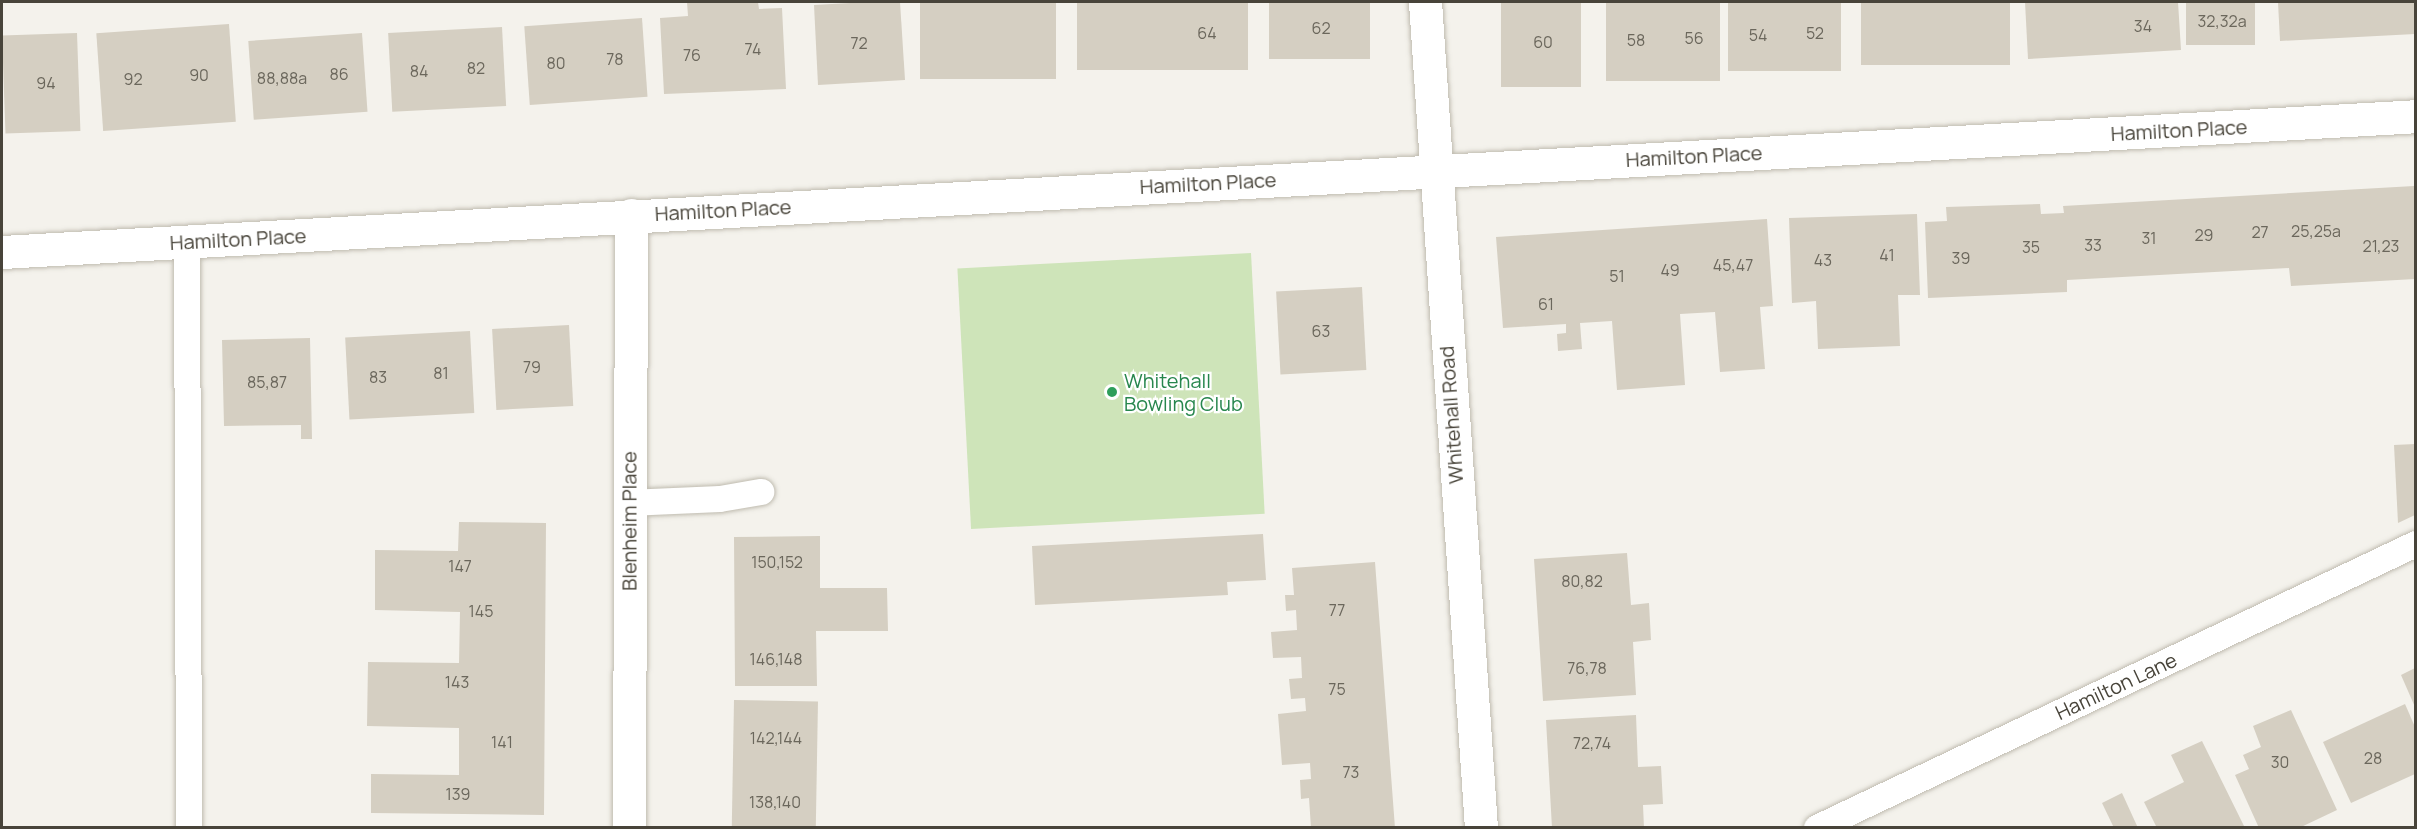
<!DOCTYPE html>
<style>
body{margin:0}
#map{position:relative;width:2417px;height:829px;overflow:hidden;background:#f4f2ec;font-family:Manrope,sans-serif}
div>[style]{position:absolute}
[style*='--x']{left:calc(var(--x)*1px);top:calc(var(--y)*1px);width:calc(var(--w)*1px);rotate:calc(var(--a)*1deg)}
.green>*{inset:0;background:#cee4b9;transform-origin:0 0}
.building>*{inset:0;background:#d5cfc2;transform-origin:0 0}
.roads{filter:drop-shadow(0 0 2px #bfbbaf) drop-shadow(0 0 2px #bfbbaf)}
.service>*{height:26px;margin:-13px;padding:0 13px;transform-origin:13px;border-radius:13px;background:#fff}
.minor>*{height:33px;margin:-16.5px;padding:0 16.5px;transform-origin:16.5px;border-radius:16.5px;background:#fff}
.dots>*{width:16px;height:16px;translate:-50% -50%;box-sizing:border-box;border:3px solid #fff;border-radius:50%}
span{translate:-50% -50%;white-space:nowrap;text-align:center;line-height:1.15;-webkit-text-stroke:4.5px #fff;paint-order:stroke}
.number-label{font-size:16px;color:#6b675c}
.number-label span{-webkit-text-stroke-width:0}
.street-label{font-size:20px;color:#48443a}
.leisure-label{font-size:20px;color:#27864d}
.left{translate:0 -50%;text-align:left}
.frame{position:absolute;inset:0;border:3px solid #48443a;pointer-events:none}
</style>
<div id="map">
<div class="green">
<i style="left:1251px;top:253px;width:261px;height:294px;rotate:87deg"></i>
</div>
<div class="building">
<i style="clip-path:polygon(687px 2px,758px 2px,759px 9px,782px 8px,786px 89px,664px 94px,660px 18px,688px 16px)"></i>
<i style="clip-path:polygon(868px 2px,900px 2px,905px 80px,818px 85px,814px 5px)"></i>
<i style="left:920px;top:2px;width:136px;height:77px"></i>
<i style="left:1077px;top:2px;width:171px;height:68px"></i>
<i style="left:1269px;top:2px;width:101px;height:57px"></i>
<i style="left:1501px;top:2px;width:80px;height:85px"></i>
<i style="left:1606px;top:2px;width:114px;height:79px"></i>
<i style="left:1728px;top:2px;width:113px;height:69px"></i>
<i style="left:1861px;top:2px;width:149px;height:63px"></i>
<i style="clip-path:polygon(2025px 2px,2178px 2px,2181px 50px,2028px 59px)"></i>
<i style="left:2186px;top:2px;width:69px;height:43px"></i>
<i style="clip-path:polygon(2278px 2px,2415px 2px,2415px 34px,2280px 41px)"></i>
<i style="left:642px;top:18px;width:79px;height:118px;rotate:86deg"></i>
<i style="left:229px;top:24px;width:98px;height:133px;rotate:86deg"></i>
<i style="left:502px;top:27px;width:79px;height:114px;rotate:87deg"></i>
<i style="left:77px;top:33px;width:98px;height:75px;rotate:88deg"></i>
<i style="left:362px;top:33px;width:79px;height:114px;rotate:86deg"></i>
<i style="clip-path:polygon(2414px 186px,2415px 279px,2291px 286px,2289px 268px,2067px 280px,2067px 292px,1928px 298px,1925px 222px,1947px 221px,1946px 207px,2040px 204px,2041px 214px,2064px 213px,2063px 206px)"></i>
<i style="clip-path:polygon(1917px 214px,1920px 295px,1898px 295px,1900px 346px,1818px 349px,1816px 301px,1792px 303px,1789px 218px)"></i>
<i style="clip-path:polygon(1767px 219px,1773px 306px,1760px 307px,1765px 369px,1720px 372px,1715px 312px,1680px 314px,1685px 385px,1617px 390px,1612px 321px,1580px 323px,1582px 349px,1558px 351px,1557px 334px,1566px 333px,1566px 324px,1503px 328px,1496px 237px)"></i>
<i style="left:1362px;top:287px;width:83px;height:86px;rotate:87deg"></i>
<i style="left:569px;top:325px;width:81px;height:77px;rotate:87deg"></i>
<i style="left:470px;top:331px;width:82px;height:125px;rotate:87deg"></i>
<i style="clip-path:polygon(310px 338px,312px 439px,301px 439px,301px 425px,224px 426px,222px 340px)"></i>
<i style="clip-path:polygon(2415px 444px,2415px 515px,2398px 523px,2394px 445px)"></i>
<i style="clip-path:polygon(459px 522px,546px 523px,544px 815px,371px 813px,371px 774px,459px 775px,459px 728px,367px 726px,368px 662px,459px 663px,460px 612px,375px 610px,375px 550px,458px 551px)"></i>
<i style="clip-path:polygon(1263px 534px,1266px 580px,1227px 582px,1228px 595px,1035px 605px,1032px 546px)"></i>
<i style="clip-path:polygon(820px 536px,820px 588px,887px 588px,888px 631px,816px 631px,817px 686px,735px 686px,734px 537px)"></i>
<i style="clip-path:polygon(1627px 553px,1631px 605px,1649px 603px,1651px 640px,1633px 642px,1636px 695px,1543px 701px,1534px 559px)"></i>
<i style="clip-path:polygon(1375px 562px,1395px 828px,1311px 828px,1309px 798px,1301px 799px,1300px 780px,1311px 779px,1310px 763px,1282px 765px,1278px 714px,1306px 711px,1305px 698px,1291px 699px,1289px 679px,1302px 678px,1301px 657px,1273px 658px,1271px 632px,1297px 630px,1296px 610px,1286px 611px,1285px 595px,1294px 595px,1292px 568px)"></i>
<i style="clip-path:polygon(2415px 668px,2415px 707px,2401px 675px)"></i>
<i style="left:734px;top:700px;width:84px;height:128px;rotate:1deg"></i>
<i style="clip-path:polygon(2405px 704px,2415px 727px,2415px 774px,2351px 803px,2323px 742px)"></i>
<i style="clip-path:polygon(2291px 710px,2337px 810px,2299px 828px,2259px 828px,2235px 775px,2249px 769px,2243px 755px,2261px 747px,2253px 726px)"></i>
<i style="clip-path:polygon(1636px 715px,1638px 767px,1661px 766px,1663px 804px,1643px 805px,1644px 828px,1552px 828px,1546px 720px)"></i>
<i style="clip-path:polygon(2202px 741px,2245px 828px,2157px 828px,2144px 802px,2184px 782px,2171px 755px)"></i>
<i style="clip-path:polygon(2122px 793px,2138px 828px,2114px 828px,2102px 803px)"></i>
</div>
<div class="roads">
<div class="service">
<i style="--x:187;--y:243;--w:585;--a:89.8"></i>
<i style="--x:628;--y:503;--w:92;--a:-2.5"></i>
<i style="--x:720;--y:499;--w:42;--a:-9.7"></i>
<i style="--x:1817;--y:828;--w:663;--a:-25.37"></i>
</div>
<div class="minor">
<i style="--x:1425;--y:2;--w:828;--a:86.12"></i>
<i style="--x:2;--y:252;--w:2418;--a:-3.22"></i>
<i style="--x:629;--y:828;--w:613;--a:-89.81"></i>
</div>
</div>
<div class="dots">
<i style="left:1112px;top:392px;background:#2e9e5b"></i>
</div>
<div class="number-label">
<span style="left:2222px;top:21px">32,32a</span>
<span style="left:2143px;top:26px">34</span>
<span style="left:1321px;top:28px">62</span>
<span style="left:1207px;top:33px">64</span>
<span style="left:1815px;top:33px">52</span>
<span style="left:1758px;top:35px">54</span>
<span style="left:1694px;top:38px">56</span>
<span style="left:1636px;top:40px">58</span>
<span style="left:1543px;top:42px">60</span>
<span style="left:859px;top:43px">72</span>
<span style="left:753px;top:49px">74</span>
<span style="left:692px;top:55px">76</span>
<span style="left:615px;top:59px">78</span>
<span style="left:556px;top:63px">80</span>
<span style="left:476px;top:68px">82</span>
<span style="left:419px;top:71px">84</span>
<span style="left:339px;top:74px">86</span>
<span style="left:199px;top:75px">90</span>
<span style="left:282px;top:78px">88,88a</span>
<span style="left:133px;top:79px">92</span>
<span style="left:46px;top:83px">94</span>
<span style="left:2316px;top:231px">25,25a</span>
<span style="left:2260px;top:232px">27</span>
<span style="left:2204px;top:235px">29</span>
<span style="left:2149px;top:238px">31</span>
<span style="left:2093px;top:245px">33</span>
<span style="left:2381px;top:246px">21,23</span>
<span style="left:2031px;top:247px">35</span>
<span style="left:1887px;top:255px">41</span>
<span style="left:1961px;top:258px">39</span>
<span style="left:1823px;top:260px">43</span>
<span style="left:1733px;top:265px">45,47</span>
<span style="left:1670px;top:270px">49</span>
<span style="left:1617px;top:276px">51</span>
<span style="left:1546px;top:304px">61</span>
<span style="left:1321px;top:331px">63</span>
<span style="left:532px;top:367px">79</span>
<span style="left:441px;top:373px">81</span>
<span style="left:378px;top:377px">83</span>
<span style="left:267px;top:382px">85,87</span>
<span style="left:777px;top:562px">150,152</span>
<span style="left:460px;top:566px">147</span>
<span style="left:1582px;top:581px">80,82</span>
<span style="left:1337px;top:610px">77</span>
<span style="left:481px;top:611px">145</span>
<span style="left:776px;top:659px">146,148</span>
<span style="left:1587px;top:668px">76,78</span>
<span style="left:457px;top:682px">143</span>
<span style="left:1337px;top:689px">75</span>
<span style="left:776px;top:738px">142,144</span>
<span style="left:502px;top:742px">141</span>
<span style="left:1592px;top:743px">72,74</span>
<span style="left:2373px;top:758px">28</span>
<span style="left:2280px;top:762px">30</span>
<span style="left:1351px;top:772px">73</span>
<span style="left:458px;top:794px">139</span>
<span style="left:775px;top:802px">138,140</span>
</div>
<div class="street-label">
<span style="left:2179px;top:130px;rotate:-3deg">Hamilton Place</span>
<span style="left:1694px;top:156px;rotate:-3deg">Hamilton Place</span>
<span style="left:1208px;top:183px;rotate:-3deg">Hamilton Place</span>
<span style="left:723px;top:210px;rotate:-3deg">Hamilton Place</span>
<span style="left:238px;top:239px;rotate:-3deg">Hamilton Place</span>
<span style="left:1451px;top:415px;rotate:-94deg">Whitehall Road</span>
<span style="left:629px;top:521px;rotate:-90deg">Blenheim Place</span>
<span style="left:2116px;top:686px;rotate:-25deg">Hamilton Lane</span>
</div>
<div class="leisure-label">
<span class="left" style="left:1124px;top:392px">Whitehall<br>Bowling Club</span>
</div>
<div class="frame"></div>
</div>
